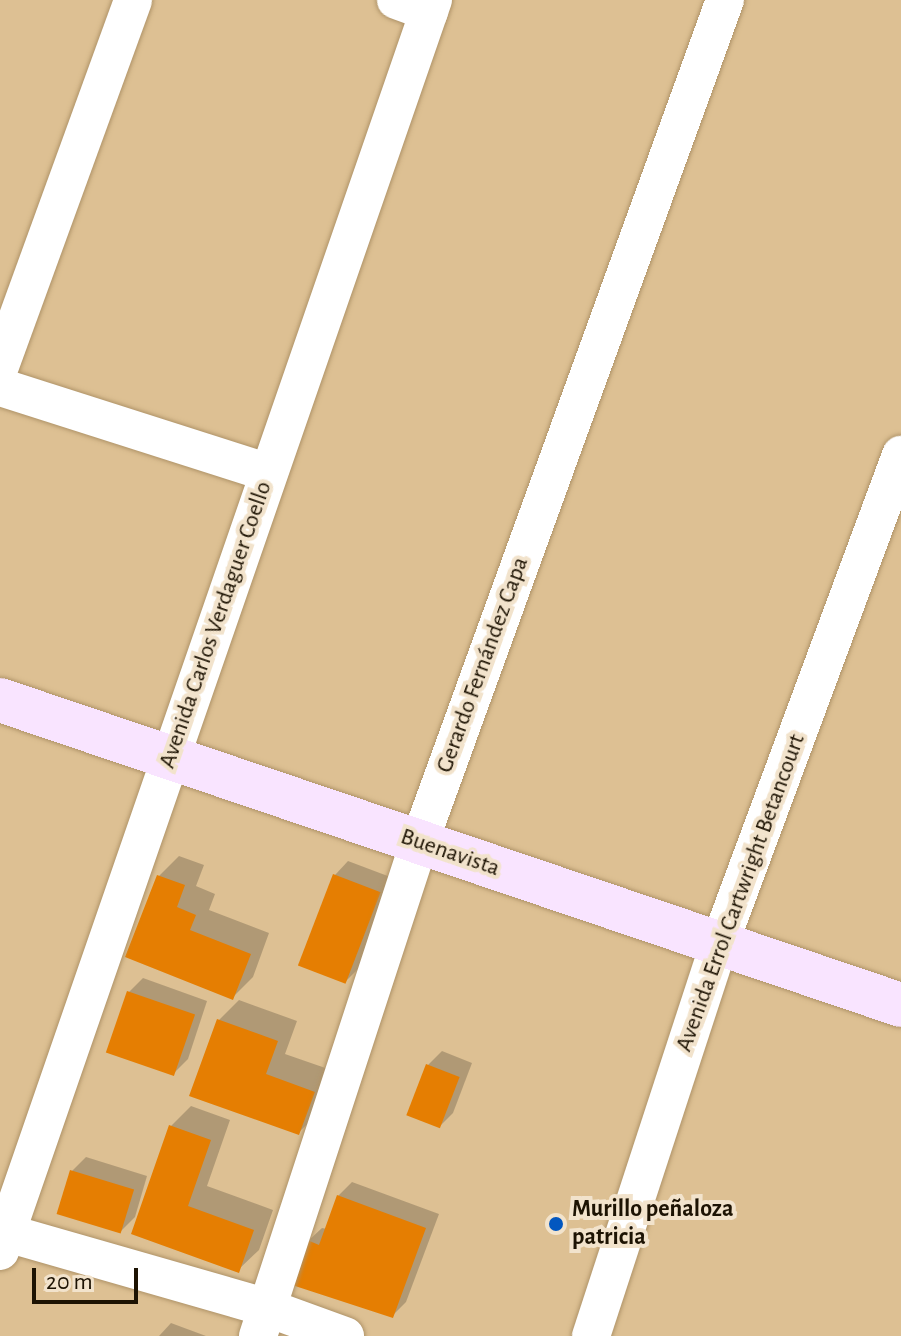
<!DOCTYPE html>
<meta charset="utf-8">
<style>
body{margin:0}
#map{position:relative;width:901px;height:1336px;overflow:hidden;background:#ddc093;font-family:"Alegreya Sans",sans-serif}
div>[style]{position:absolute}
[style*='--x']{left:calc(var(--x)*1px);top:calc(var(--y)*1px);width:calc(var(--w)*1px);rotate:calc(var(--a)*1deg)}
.shadow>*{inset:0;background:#0003}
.building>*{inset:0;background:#e57e02;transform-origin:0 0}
.roads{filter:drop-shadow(0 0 2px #af9368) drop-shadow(0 0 2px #af9368)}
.street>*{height:38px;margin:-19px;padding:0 19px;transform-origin:19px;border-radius:19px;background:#fff}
.secondary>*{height:44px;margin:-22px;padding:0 22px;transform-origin:22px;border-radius:22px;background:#f9e4ff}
.dots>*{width:22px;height:22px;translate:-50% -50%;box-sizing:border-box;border:4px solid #f2e3cc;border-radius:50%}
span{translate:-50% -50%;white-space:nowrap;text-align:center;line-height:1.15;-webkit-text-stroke:8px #f2e3cc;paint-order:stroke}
.street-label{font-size:24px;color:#1d1303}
.poi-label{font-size:24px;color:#1d1303;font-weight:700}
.left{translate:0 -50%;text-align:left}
.scale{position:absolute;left:32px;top:1268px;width:106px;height:36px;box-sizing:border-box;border:4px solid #1d1303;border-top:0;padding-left:10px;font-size:24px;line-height:28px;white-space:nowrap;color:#1d1303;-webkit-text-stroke:6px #f2e3cc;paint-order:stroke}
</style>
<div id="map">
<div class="shadow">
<i style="clip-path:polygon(179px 856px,204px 865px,196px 886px,215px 894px,209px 910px,269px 933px,253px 977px,233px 997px,128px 956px,159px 876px)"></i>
<i style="clip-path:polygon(348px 861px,393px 878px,359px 968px,345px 982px,335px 875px)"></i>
<i style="clip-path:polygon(143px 978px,207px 1001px,188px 1059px,174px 1073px,129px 992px)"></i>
<i style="clip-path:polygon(239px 1000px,297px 1021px,285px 1054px,334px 1071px,319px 1113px,298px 1133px,219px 1020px)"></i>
<i style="clip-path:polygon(442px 1051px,472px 1063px,453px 1113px,439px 1127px,428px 1065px)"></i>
<i style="clip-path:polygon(191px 1106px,230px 1120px,207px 1186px,273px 1210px,259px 1250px,238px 1270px,133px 1233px,171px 1126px)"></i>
<i style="clip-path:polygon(86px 1157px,147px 1176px,135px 1217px,121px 1231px,72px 1171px)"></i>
<i style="clip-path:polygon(352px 1182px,439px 1214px,406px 1302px,392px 1316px,308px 1241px,322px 1228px,327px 1229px,338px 1196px)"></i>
<i style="clip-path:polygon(171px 1323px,206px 1336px,159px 1336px)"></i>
</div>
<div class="building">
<i style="left:333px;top:874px;width:51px;height:98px;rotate:21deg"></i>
<i style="clip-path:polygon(157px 875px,185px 885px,177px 907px,196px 915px,190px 930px,251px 954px,233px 1000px,125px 957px)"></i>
<i style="left:127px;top:991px;width:72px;height:65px;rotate:19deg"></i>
<i style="clip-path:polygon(217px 1019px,278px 1041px,266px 1074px,315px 1092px,299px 1135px,189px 1096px)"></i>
<i style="left:426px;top:1064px;width:36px;height:55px;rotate:21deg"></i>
<i style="clip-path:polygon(169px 1125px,211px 1140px,188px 1206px,254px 1230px,239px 1273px,131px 1234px)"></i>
<i style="left:70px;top:1170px;width:67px;height:46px;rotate:17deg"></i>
<i style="clip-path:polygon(337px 1195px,426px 1228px,393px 1318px,292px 1285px,307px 1240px,319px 1245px)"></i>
</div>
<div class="roads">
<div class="street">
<i style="--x:396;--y:0;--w:35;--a:20"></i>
<i style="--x:0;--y:366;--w:389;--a:-70"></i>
<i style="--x:0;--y:387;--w:282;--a:17.7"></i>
<i style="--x:0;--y:1231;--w:279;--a:16"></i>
<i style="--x:268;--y:1308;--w:82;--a:20"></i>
<i style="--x:0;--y:1251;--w:1324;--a:-70.91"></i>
<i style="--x:258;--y:1336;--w:519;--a:-71.91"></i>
<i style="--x:419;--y:843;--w:897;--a:-70.05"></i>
<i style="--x:591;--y:1336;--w:411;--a:-71.9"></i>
<i style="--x:719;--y:945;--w:523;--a:-69.62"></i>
</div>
<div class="secondary">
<i style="--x:0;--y:700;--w:951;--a:18.7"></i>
</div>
</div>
<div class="dots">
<i style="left:556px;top:1224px;background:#0257c0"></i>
</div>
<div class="street-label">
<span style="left:216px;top:625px;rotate:-71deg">Avenida Carlos Verdaguer Coello</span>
<span style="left:483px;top:665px;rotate:-70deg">Gerardo Fernández Capa</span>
<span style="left:450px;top:853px;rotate:19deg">Buenavista</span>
<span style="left:741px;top:893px;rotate:-70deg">Avenida Errol Cartwright Betancourt</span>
</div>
<div class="poi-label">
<span class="left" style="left:572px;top:1224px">Murillo peñaloza<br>patricia</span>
</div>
<div class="scale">20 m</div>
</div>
